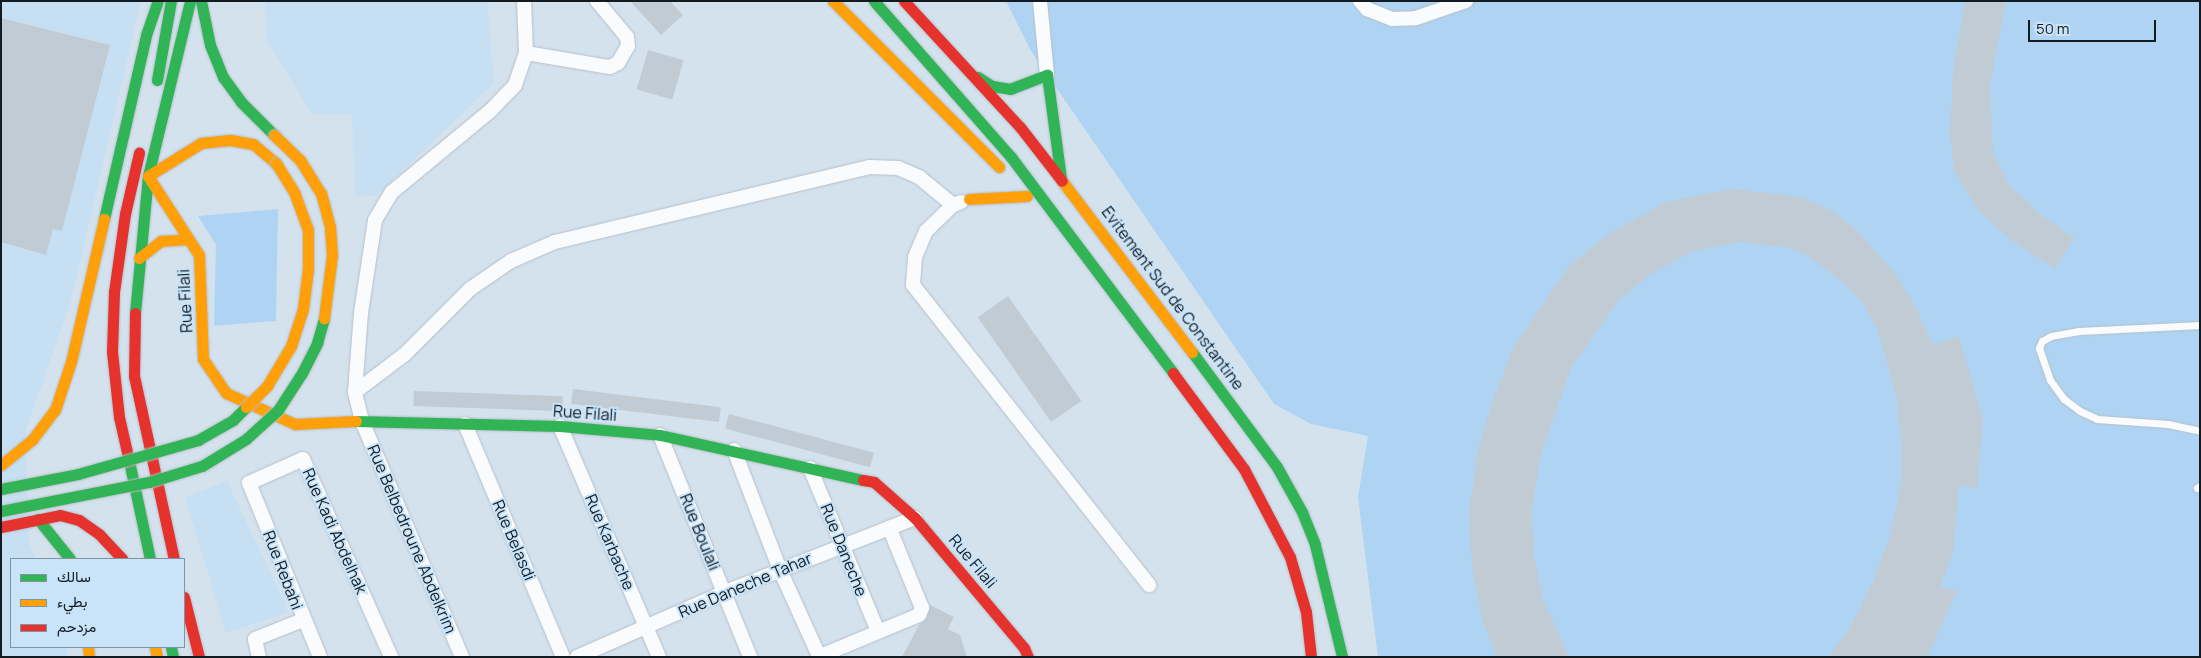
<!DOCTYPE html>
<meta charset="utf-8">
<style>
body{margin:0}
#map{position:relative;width:2201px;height:658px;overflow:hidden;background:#d4e2ee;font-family:Manrope,Vazirmatn,sans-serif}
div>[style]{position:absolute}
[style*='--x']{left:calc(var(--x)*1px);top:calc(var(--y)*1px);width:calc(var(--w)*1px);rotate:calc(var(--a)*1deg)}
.built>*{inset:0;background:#c7dff2}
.green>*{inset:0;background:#afd4f3}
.building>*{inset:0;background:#c0cbd4;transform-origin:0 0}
.roads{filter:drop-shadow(0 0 1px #b5c0ca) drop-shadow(0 0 1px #b5c0ca)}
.lane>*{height:7px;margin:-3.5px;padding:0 3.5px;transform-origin:3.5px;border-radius:3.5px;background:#f9fbfc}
.street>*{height:14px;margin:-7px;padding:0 7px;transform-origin:7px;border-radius:7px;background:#f9fbfc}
.fast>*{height:11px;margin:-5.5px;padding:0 5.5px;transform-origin:5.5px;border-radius:5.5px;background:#30b455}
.slow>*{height:11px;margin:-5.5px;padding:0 5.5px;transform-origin:5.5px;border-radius:5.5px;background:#ff9f0a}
.jam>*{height:11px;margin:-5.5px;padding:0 5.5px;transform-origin:5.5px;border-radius:5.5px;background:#e5322d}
.bridges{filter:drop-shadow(0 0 1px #b8bec4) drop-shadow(0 0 1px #b8bec4)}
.fast-bridge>*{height:11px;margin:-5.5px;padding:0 5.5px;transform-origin:5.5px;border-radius:5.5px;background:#30b455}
.slow-bridge>*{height:11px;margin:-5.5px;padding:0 5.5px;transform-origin:5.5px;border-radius:5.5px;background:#ff9f0a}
span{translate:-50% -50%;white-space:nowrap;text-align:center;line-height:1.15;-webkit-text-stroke:4px #c9e3f8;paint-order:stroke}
.street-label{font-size:16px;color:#121b22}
.frame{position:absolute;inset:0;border:2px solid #121b22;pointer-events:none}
.legend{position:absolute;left:10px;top:558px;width:175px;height:90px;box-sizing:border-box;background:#c9e3f8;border:1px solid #8093a2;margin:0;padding:6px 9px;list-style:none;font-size:15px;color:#121b22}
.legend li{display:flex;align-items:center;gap:10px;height:25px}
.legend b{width:25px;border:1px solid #8093a2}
.scale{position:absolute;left:2028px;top:20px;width:128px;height:22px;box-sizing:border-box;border:2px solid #121b22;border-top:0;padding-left:6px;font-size:15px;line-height:18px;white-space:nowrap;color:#121b22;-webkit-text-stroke:4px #c9e3f8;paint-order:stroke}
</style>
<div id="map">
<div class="built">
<i style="clip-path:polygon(1px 1px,141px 1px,71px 301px,25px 433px,29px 542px,36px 559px,11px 559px,11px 647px,67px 647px,68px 657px,1px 657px)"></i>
<i style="clip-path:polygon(265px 1px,487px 1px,494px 83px,376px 196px,355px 195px,352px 114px,312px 114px,266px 39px)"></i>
<i style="clip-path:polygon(227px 481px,289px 612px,226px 633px,185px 497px)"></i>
</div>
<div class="green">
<i style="clip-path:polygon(1006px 1px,2200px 1px,2200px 657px,1378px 657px,1358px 497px,1368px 436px,1311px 424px,1274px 404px,1031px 51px)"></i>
<i style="clip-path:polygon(278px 209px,276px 321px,214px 326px,216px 245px,198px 216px)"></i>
</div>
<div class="building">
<i style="clip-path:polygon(630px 1px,670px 1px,683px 15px,661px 35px)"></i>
<i style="clip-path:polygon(1965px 1px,2006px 1px,1990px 85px,1993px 152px,2009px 185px,2041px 215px,2074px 238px,2055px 269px,2011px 240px,1978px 210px,1954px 171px,1950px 133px,1953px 72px)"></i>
<i style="clip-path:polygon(1px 18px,110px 45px,62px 231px,53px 229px,46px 255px,1px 242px)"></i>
<i style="left:648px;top:50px;width:37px;height:41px;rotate:16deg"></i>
<i style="clip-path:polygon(1732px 189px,1802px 197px,1832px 211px,1856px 229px,1895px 274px,1914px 304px,1933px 345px,1959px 336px,1983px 419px,1977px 489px,1959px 485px,1953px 552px,1940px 587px,1957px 591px,1927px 657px,1829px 657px,1852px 624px,1873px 581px,1890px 537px,1901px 483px,1901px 438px,1896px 396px,1878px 330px,1862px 302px,1844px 283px,1808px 256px,1791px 248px,1740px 242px,1693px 251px,1649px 275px,1618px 301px,1571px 368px,1540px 457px,1532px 512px,1534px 557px,1543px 599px,1569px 657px,1497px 657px,1482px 619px,1472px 567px,1469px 513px,1478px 449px,1494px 397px,1514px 346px,1570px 265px,1610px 233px,1668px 201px)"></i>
<i style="left:1008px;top:296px;width:128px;height:37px;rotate:55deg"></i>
<i style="left:573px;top:389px;width:149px;height:15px;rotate:7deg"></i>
<i style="left:414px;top:391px;width:149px;height:15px;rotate:2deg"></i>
<i style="left:729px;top:414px;width:150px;height:15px;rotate:15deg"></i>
<i style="clip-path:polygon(930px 605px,954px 617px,948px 629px,960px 635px,967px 657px,902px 657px,919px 625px,927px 618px)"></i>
</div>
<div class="roads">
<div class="lane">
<i style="--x:2200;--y:325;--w:121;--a:177.2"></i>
<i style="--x:2079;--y:331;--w:28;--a:170"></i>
<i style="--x:2051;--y:336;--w:10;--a:151"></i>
<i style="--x:2042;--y:341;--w:8;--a:113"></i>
<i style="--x:2039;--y:348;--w:34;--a:71"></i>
<i style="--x:2050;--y:380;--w:24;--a:54"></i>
<i style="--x:2064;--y:399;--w:20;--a:37"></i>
<i style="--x:2080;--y:411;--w:19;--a:25"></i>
<i style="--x:2097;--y:419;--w:71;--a:4"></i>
<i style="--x:2168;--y:424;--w:33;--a:12"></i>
<i style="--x:2197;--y:488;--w:4;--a:-34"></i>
</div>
<div class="street">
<i style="--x:1040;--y:1;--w:74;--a:84.6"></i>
<i style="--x:1360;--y:1;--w:11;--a:49"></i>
<i style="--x:1367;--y:9;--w:27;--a:22"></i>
<i style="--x:1392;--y:19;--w:24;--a:-2"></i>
<i style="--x:1416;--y:18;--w:53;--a:-18.8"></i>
<i style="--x:526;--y:53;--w:85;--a:9.5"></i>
<i style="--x:610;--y:67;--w:9;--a:-27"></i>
<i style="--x:618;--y:63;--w:20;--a:-60"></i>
<i style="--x:628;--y:46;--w:9;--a:-96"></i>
<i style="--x:627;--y:37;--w:47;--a:-129.8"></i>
<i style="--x:961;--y:202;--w:9;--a:159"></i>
<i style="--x:953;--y:205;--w:37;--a:136"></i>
<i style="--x:926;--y:231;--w:28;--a:113"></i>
<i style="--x:915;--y:257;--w:28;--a:94"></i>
<i style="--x:913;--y:285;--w:382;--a:51.8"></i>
<i style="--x:355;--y:392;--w:61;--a:-37.1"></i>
<i style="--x:404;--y:355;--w:93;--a:-45"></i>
<i style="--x:470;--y:289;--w:50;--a:-34.3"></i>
<i style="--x:511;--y:261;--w:48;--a:-23.4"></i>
<i style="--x:555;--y:242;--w:324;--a:-13.4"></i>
<i style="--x:870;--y:167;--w:28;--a:2"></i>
<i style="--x:898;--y:168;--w:23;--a:23"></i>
<i style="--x:919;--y:177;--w:44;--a:39.5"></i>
<i style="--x:465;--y:424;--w:253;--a:67.2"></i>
<i style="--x:560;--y:426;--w:251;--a:66.8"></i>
<i style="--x:660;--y:435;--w:240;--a:67.9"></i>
<i style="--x:734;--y:450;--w:129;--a:69"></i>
<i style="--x:780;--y:570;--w:94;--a:65.6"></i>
<i style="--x:810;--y:468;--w:177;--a:67.4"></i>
<i style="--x:259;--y:657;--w:18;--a:-103"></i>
<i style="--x:255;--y:639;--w:52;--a:-21.6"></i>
<i style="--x:320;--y:657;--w:188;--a:-112.2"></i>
<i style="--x:249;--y:483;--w:59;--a:-24"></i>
<i style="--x:303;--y:459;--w:217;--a:66"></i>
<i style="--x:462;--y:657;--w:256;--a:-113"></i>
<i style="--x:362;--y:421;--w:30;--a:-104"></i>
<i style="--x:355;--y:392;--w:79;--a:-85.7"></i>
<i style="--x:361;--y:313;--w:94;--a:-81.4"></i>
<i style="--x:375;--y:220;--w:33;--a:-59"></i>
<i style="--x:392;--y:192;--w:129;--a:-39.6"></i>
<i style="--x:491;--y:110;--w:35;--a:-46"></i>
<i style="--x:515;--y:85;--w:34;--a:-71"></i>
<i style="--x:526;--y:53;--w:52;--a:-92.2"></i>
<i style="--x:577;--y:657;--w:162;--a:-23.7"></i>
<i style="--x:725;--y:592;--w:204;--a:-21.3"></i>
<i style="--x:818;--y:657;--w:109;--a:-22.6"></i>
<i style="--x:919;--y:615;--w:8;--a:-67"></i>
<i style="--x:922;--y:608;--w:87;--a:-112.2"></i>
</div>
<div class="fast">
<i style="--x:201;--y:1;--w:45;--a:78.4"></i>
<i style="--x:210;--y:45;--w:35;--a:68"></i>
<i style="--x:223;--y:77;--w:31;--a:54"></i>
<i style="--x:241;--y:102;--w:47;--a:45"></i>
<i style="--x:874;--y:1;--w:208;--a:48.7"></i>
<i style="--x:1011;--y:157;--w:270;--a:53.1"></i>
<i style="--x:978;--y:77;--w:17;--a:33"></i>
<i style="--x:992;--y:86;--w:18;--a:9"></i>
<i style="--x:1010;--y:89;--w:40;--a:-21"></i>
<i style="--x:1047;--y:75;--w:104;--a:82.3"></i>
<i style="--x:157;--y:80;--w:80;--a:-80"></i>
<i style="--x:104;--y:219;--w:189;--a:-77.1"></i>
<i style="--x:146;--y:35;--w:36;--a:-71"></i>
<i style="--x:135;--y:313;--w:138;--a:-84.6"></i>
<i style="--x:148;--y:176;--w:180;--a:-76.5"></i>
<i style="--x:1192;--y:352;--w:143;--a:53.5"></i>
<i style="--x:1277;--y:467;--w:51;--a:60.9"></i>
<i style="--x:1302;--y:512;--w:35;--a:68"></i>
<i style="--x:1315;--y:545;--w:115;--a:76.4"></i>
<i style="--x:356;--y:421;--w:204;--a:1.4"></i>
<i style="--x:560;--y:426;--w:100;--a:5.1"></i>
<i style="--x:660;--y:435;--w:208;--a:12.5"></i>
<i style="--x:129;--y:461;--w:100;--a:77.9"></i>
<i style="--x:38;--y:519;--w:51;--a:51.3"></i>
<i style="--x:171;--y:647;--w:10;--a:79"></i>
</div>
<div class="slow">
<i style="--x:833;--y:1;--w:235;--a:45"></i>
<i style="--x:148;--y:176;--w:94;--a:57.2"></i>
<i style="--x:199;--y:255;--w:104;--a:87.8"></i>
<i style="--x:203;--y:359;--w:41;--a:55.9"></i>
<i style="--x:226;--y:393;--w:76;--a:24.2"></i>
<i style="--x:295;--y:424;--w:61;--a:-2.8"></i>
<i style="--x:148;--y:176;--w:62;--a:-31.9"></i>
<i style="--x:201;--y:143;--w:29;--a:-6"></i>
<i style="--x:230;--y:140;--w:23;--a:10"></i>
<i style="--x:253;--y:144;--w:30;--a:40"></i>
<i style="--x:1062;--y:181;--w:215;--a:52.8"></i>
<i style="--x:969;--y:199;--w:58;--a:-3"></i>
<i style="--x:139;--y:258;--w:28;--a:-38"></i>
<i style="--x:161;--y:241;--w:27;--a:-4"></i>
<i style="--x:1;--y:465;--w:40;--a:-39"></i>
<i style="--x:32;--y:440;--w:38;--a:-53"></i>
<i style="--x:55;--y:410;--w:51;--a:-71.6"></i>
<i style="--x:71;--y:362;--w:147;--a:-77"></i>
<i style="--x:88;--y:647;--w:10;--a:84"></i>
<i style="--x:155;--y:647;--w:10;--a:79"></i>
</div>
<div class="jam">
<i style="--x:904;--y:1;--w:171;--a:47.4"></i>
<i style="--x:1020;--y:127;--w:68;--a:52.1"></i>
<i style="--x:135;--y:313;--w:63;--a:90.9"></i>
<i style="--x:134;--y:376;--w:187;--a:77.7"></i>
<i style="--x:1173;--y:373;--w:119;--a:53.5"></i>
<i style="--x:1244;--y:469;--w:99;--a:62.4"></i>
<i style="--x:1290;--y:557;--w:57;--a:73.8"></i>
<i style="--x:1306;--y:612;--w:45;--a:83.7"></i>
<i style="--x:129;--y:461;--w:45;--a:-102.8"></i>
<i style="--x:119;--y:417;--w:65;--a:-96.1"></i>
<i style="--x:112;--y:352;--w:60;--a:-88.1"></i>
<i style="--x:114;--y:292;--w:79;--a:-82"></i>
<i style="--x:125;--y:214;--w:63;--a:-77.1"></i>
<i style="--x:863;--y:480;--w:11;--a:10"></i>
<i style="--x:874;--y:482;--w:55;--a:41.3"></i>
<i style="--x:915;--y:518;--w:170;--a:50"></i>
<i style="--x:1024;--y:648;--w:10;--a:66"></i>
<i style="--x:1;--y:527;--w:60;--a:-11.5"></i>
<i style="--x:60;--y:515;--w:20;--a:15"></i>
<i style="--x:79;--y:520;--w:24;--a:35"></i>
<i style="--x:99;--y:534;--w:34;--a:47"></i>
<i style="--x:184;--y:597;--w:62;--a:76"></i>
</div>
</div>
<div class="bridges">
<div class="fast-bridge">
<i style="--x:1;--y:489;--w:78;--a:-11"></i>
<i style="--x:78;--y:474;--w:125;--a:-15.8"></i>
<i style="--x:198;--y:440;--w:40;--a:-29.7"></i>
<i style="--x:233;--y:420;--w:18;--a:-45"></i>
<i style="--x:1;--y:511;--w:151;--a:-11.1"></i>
<i style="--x:149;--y:482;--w:55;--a:-16.8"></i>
<i style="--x:202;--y:466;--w:52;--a:-31.5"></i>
<i style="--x:246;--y:439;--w:43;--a:-42.2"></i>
<i style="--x:278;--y:410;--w:44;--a:-57"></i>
<i style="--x:302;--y:373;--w:34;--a:-63"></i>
<i style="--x:317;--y:343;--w:26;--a:-74"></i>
</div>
<div class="slow-bridge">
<i style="--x:274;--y:135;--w:36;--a:44"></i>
<i style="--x:300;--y:160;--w:39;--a:58"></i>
<i style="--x:321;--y:193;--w:35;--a:75"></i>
<i style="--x:330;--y:227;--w:28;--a:86"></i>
<i style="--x:332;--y:255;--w:64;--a:97.2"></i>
<i style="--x:246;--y:407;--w:30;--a:-45"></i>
<i style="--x:267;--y:386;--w:47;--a:-59"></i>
<i style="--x:291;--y:346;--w:39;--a:-72"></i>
<i style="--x:303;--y:309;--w:40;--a:-82.9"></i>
<i style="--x:308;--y:269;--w:39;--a:-90"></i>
<i style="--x:308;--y:230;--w:40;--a:-110.2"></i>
<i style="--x:294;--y:192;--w:34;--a:-122"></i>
</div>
</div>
<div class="street-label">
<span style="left:1173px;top:298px;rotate:53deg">Evitement Sud de Constantine</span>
<span style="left:185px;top:301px;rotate:-93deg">Rue Filali</span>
<span style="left:585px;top:413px;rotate:4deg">Rue Filali</span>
<span style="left:335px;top:531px;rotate:66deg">Rue Kadi Abdelhak</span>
<span style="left:700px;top:532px;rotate:68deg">Rue Boulali</span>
<span style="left:412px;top:539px;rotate:67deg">Rue Belbedroune Abdelkrim</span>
<span style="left:514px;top:540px;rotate:67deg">Rue Belasdi</span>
<span style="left:610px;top:542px;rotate:67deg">Rue Karbache</span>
<span style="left:844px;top:550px;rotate:68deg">Rue Daneche</span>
<span style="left:973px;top:561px;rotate:50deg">Rue Filali</span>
<span style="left:283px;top:570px;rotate:69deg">Rue Rebahi</span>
<span style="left:745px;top:585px;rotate:-23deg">Rue Daneche Tahar</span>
</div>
<div class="frame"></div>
<ul class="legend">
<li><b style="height:6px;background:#30b455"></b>سالك</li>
<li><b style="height:6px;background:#ff9f0a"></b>بطيء</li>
<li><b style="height:6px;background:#e5322d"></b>مزدحم</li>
</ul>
<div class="scale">50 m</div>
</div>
